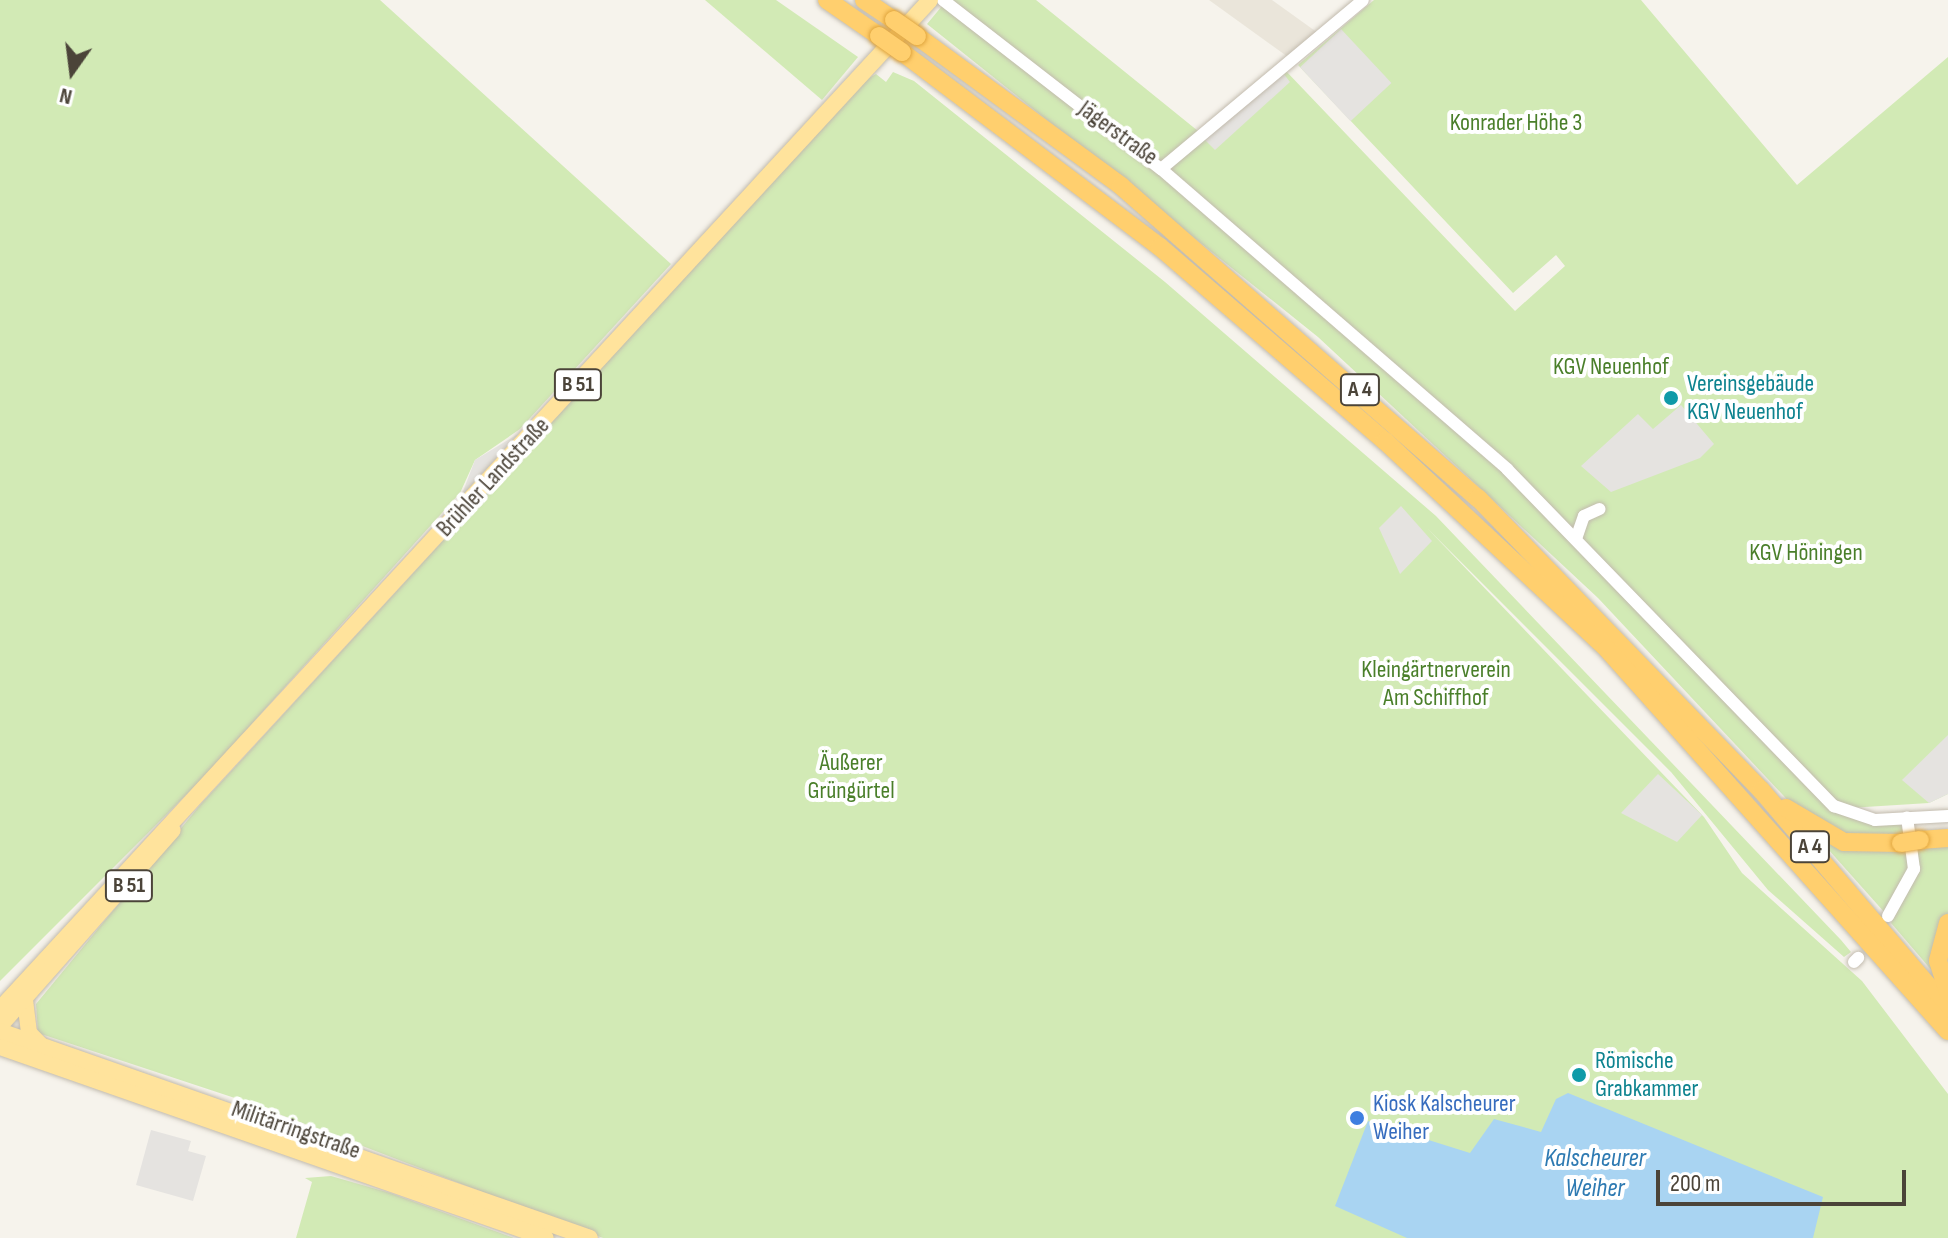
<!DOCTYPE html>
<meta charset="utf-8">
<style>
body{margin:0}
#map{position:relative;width:1948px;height:1238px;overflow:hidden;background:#f6f3ec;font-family:"Sofia Sans Condensed",sans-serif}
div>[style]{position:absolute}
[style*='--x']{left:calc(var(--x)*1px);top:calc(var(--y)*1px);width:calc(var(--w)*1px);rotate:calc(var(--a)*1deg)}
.residential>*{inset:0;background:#eae5da}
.green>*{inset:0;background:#d2eab5}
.parking>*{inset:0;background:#e5e3e0;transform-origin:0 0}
.water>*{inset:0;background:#a9d4f2}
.roads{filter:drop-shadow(0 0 2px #c2bbae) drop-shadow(0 0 2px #c2bbae)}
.minor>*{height:12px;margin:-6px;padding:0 6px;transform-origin:6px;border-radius:6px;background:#fff}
.major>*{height:16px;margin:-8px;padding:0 8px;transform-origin:8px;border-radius:8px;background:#ffe39c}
.highway>*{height:18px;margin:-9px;padding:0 9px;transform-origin:9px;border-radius:9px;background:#ffcf6e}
.bridges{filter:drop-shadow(0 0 2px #e0a43c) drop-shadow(0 0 2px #e0a43c)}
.highway-bridge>*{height:18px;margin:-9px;padding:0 9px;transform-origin:9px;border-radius:9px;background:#ffcf6e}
.dots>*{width:22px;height:22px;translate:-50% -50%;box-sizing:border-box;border:4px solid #fff;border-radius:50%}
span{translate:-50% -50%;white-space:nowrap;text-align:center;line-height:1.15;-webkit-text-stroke:8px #fff;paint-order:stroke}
.shield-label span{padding:2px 6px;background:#fff;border:2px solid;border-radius:6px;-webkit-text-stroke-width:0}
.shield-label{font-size:22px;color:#4b4439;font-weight:700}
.park-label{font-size:24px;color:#4a7f2a}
.street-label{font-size:24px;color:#4b4439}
.culture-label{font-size:24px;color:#0d838f}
.left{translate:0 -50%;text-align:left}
.shop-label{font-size:24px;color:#366cbe}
.water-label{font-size:26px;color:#2e7ab2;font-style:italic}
.north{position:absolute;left:32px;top:32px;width:80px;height:80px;-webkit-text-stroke:6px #fff;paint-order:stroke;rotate:194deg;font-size:22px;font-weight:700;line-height:32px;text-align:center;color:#4b4439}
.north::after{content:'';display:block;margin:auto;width:28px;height:36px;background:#4b4439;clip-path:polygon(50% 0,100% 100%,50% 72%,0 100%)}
.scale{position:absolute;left:1656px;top:1170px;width:250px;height:36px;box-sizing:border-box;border:4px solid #4b4439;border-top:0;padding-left:10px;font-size:24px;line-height:28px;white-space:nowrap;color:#4b4439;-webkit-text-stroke:6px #fff;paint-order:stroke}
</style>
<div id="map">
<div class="residential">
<i style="clip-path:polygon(1209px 0,1272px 0,1318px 33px,1288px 57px)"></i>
</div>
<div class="green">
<i style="clip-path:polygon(0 0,380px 0,671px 264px,520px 429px,475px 460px,460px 493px,202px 779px,0 981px)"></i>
<i style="clip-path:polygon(705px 0,776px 0,858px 57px,822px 100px)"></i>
<i style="clip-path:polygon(947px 0,1036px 0,1198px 131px,1285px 70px,1515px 311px,1565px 266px,1556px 255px,1513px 293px,1298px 65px,1374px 0,1641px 0,1797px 185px,1948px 57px,1948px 794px,1929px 803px,1849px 808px,1900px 823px,1906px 837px,1855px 839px,1796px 809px,1598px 598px,1318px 337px,927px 24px)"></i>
<i style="clip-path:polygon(893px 72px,914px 81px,1165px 282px,1436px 516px,1841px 940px,1851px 952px,1844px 957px,1768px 890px,1671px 772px,1427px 528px,1704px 817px,1742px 873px,1862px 981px,1948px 1094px,1948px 1238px,603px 1238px,253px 1104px,38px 1033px,36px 1004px,201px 804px,867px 79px,876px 74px,886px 82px)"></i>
<i style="clip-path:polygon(1819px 839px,1907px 849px,1908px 873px,1885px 913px)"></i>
<i style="clip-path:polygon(1948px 844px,1948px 913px,1934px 973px,1891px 923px,1916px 875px,1917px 848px)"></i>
<i style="clip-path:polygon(331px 1176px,390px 1193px,514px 1238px,296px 1238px,312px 1182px,305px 1178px)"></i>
</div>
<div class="parking">
<i style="left:1341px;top:29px;width:74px;height:56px;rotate:47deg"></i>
<i style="clip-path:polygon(1283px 73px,1290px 82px,1215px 150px,1204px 139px)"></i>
<i style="clip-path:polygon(1681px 405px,1714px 444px,1700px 458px,1611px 492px,1581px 466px,1638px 414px,1653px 429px)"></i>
<i style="clip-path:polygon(518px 434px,484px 473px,459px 502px,475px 460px)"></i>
<i style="clip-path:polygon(1401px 506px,1432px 541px,1400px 574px,1379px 528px)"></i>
<i style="clip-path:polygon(1948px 735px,1948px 794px,1929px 803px,1902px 780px)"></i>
<i style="clip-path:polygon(1658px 774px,1702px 815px,1677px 842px,1621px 813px)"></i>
<i style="clip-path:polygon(151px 1130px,191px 1141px,188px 1151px,206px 1156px,193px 1201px,136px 1185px)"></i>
</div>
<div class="water">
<i style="clip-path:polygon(1568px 1093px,1823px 1197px,1813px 1238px,1407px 1238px,1335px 1206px,1368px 1121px,1470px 1153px,1494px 1119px,1541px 1132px,1556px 1099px)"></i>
</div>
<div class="roads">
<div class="minor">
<i style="--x:943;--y:0;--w:276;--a:37.8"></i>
<i style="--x:1161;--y:169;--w:263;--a:-39.9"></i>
<i style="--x:1161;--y:169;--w:458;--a:40.9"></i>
<i style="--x:1507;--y:469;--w:470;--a:45.9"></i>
<i style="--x:1834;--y:806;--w:43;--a:18.9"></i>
<i style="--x:1875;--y:820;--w:73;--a:-3.1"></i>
<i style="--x:1577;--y:536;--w:21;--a:-71"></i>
<i style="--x:1584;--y:516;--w:17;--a:-24"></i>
<i style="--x:1888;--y:916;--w:54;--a:-61"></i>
<i style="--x:1914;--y:869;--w:52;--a:-97.7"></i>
<i style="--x:1854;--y:962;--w:6;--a:-45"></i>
</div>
<div class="major">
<i style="--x:25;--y:1000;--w:33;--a:83"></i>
<i style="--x:29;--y:1033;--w:16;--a:45"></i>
<i style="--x:0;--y:1009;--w:1372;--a:-47.33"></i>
<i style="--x:0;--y:1026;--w:261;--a:-48.6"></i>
<i style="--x:0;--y:1031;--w:625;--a:19.33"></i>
<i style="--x:0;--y:1047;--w:578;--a:19.28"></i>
</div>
<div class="highway">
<i style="--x:827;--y:0;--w:63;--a:34.7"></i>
<i style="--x:864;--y:0;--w:36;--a:34"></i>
<i style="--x:917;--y:36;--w:253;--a:36.3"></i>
<i style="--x:1121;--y:186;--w:474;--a:41.2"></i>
<i style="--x:1478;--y:498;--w:407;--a:45.9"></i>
<i style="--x:1761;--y:790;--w:288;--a:49.5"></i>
<i style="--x:902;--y:52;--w:323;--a:37.1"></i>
<i style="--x:1160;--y:247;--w:297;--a:40.8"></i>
<i style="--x:1385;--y:441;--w:304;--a:43.1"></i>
<i style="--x:1607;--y:649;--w:512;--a:48.25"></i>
<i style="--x:1786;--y:808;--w:67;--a:30.4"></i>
<i style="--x:1844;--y:842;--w:57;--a:1"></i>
<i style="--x:1920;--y:840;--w:28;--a:-4"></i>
<i style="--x:1948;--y:923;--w:39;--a:105"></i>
<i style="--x:1938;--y:961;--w:32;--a:72"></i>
</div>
</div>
<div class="bridges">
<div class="highway-bridge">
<i style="--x:894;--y:20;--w:28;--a:35"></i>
<i style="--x:879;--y:36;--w:28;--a:35"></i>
<i style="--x:1901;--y:843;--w:19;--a:-9"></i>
</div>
</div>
<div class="dots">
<i style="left:1671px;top:398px;background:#0f9aa8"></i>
<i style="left:1579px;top:1075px;background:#0f9aa8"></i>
<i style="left:1357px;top:1118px;background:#3f7fe0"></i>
</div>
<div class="shield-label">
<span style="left:578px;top:385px">B 51</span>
<span style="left:1360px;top:390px">A 4</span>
<span style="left:1810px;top:847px">A 4</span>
<span style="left:129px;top:886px">B 51</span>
</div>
<div class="park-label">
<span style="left:1516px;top:123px">Konrader Höhe 3</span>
<span style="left:1611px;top:367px">KGV Neuenhof</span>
<span style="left:1806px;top:553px">KGV Höningen</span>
<span style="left:1436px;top:684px">Kleingärtnerverein<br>Am Schiffhof</span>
<span style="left:851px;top:777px">Äußerer<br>Grüngürtel</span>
</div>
<div class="street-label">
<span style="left:1118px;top:133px;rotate:36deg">Jägerstraße</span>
<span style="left:493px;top:477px;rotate:-47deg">Brühler Landstraße</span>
<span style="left:296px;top:1130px;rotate:19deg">Militärringstraße</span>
</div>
<div class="culture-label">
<span class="left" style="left:1687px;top:398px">Vereinsgebäude<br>KGV Neuenhof</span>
<span class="left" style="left:1595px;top:1075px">Römische<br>Grabkammer</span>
</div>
<div class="shop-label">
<span class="left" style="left:1373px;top:1118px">Kiosk Kalscheurer<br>Weiher</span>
</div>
<div class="water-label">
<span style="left:1595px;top:1174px">Kalscheurer<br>Weiher</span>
</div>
<div class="north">N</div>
<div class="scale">200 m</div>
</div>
